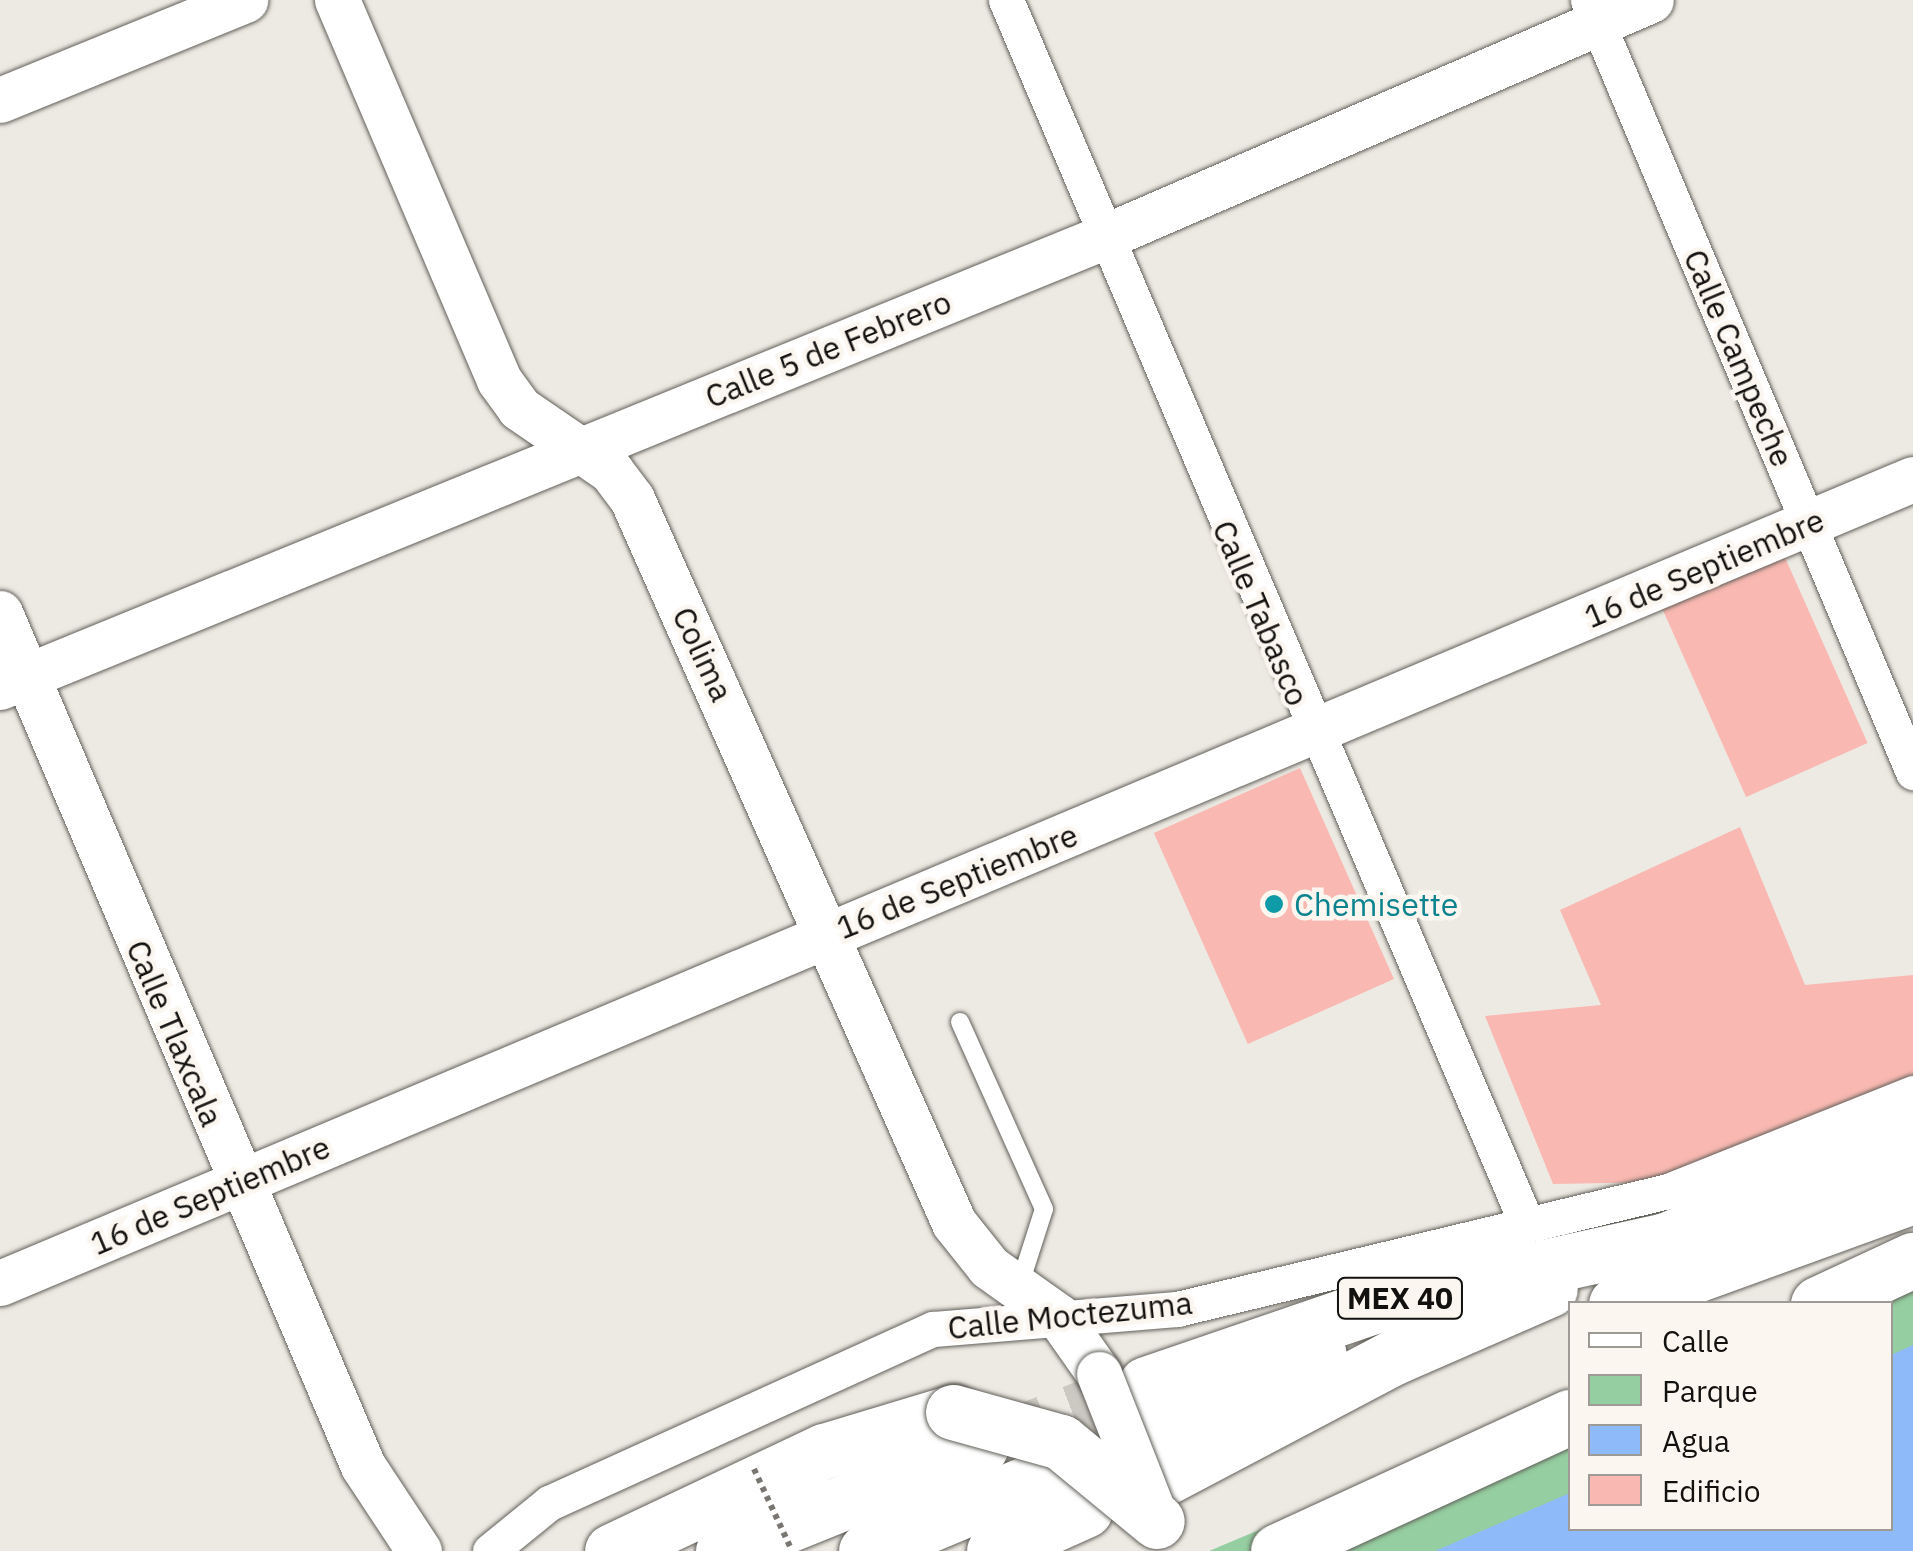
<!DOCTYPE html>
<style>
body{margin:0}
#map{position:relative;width:1913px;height:1551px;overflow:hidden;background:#edeae3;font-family:"IBM Plex Sans",sans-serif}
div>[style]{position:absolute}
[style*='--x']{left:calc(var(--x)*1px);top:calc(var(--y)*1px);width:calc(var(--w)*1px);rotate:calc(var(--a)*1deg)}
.green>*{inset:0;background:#95cea0}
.water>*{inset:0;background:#8fbaf9}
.building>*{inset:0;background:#f9b9b2;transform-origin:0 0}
.trunk-tunnel>*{height:55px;margin-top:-27.5px;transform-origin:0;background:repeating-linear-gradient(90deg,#ccc9c3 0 55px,transparent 0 83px)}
.roads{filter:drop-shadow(0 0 2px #62605a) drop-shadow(0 0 2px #62605a)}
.service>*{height:18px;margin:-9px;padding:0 9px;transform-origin:9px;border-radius:9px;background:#fff}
.minor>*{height:35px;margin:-17.5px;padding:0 17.5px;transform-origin:17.5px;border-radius:17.5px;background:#fff}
.tertiary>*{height:45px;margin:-22.5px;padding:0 22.5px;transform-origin:22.5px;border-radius:22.5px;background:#fff}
.trunk>*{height:55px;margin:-27.5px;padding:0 27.5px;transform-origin:27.5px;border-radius:27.5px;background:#fff}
.path-bridge>*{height:6px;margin-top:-3px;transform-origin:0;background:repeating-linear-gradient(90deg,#797672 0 5px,transparent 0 10px)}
.bridges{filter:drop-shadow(0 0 2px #62605a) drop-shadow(0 0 2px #62605a)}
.tertiary-bridge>*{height:45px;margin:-22.5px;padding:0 22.5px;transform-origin:22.5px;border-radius:22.5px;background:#fff}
.trunk-bridge>*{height:55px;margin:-27.5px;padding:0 27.5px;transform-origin:27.5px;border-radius:27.5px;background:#fff}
.dots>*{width:28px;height:28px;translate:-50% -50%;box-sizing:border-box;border:5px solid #fbf7f0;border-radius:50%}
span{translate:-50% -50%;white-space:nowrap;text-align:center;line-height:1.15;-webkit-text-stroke:9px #fbf7f0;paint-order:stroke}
.shield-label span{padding:2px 8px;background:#fbf7f0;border:2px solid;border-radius:8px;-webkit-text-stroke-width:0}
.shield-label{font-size:30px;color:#13110f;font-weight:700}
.street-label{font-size:32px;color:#13110f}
.culture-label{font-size:32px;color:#0d838f}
.left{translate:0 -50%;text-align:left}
.legend{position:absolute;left:1568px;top:1301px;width:325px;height:230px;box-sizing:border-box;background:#fbf7f0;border:2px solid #9e9b96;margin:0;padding:12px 18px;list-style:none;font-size:30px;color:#13110f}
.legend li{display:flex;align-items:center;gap:20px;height:50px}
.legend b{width:50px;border:2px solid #9e9b96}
</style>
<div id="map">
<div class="green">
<i style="clip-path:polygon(1913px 1259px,1913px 1551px,1209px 1551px,1570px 1399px,1570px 1528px,1890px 1528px,1890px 1304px,1807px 1303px)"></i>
</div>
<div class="water">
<i style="clip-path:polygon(1913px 1345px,1913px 1551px,1435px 1551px,1570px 1493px,1570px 1528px,1890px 1528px,1891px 1355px)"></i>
</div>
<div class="building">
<i style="left:1783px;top:553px;width:208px;height:133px;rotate:66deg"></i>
<i style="left:1300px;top:768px;width:231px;height:160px;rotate:66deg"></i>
<i style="clip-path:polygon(1740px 827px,1805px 985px,1913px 975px,1913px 1075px,1662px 1182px,1553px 1184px,1485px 1016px,1601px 1005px,1560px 910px)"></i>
</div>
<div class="trunk-tunnel">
<i style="--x:995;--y:1442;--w:162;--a:-21"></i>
</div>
<div class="roads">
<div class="service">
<i style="--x:960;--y:1022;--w:205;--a:65.8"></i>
<i style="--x:1044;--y:1209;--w:82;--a:107.8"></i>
</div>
<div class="minor">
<i style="--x:1006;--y:0;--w:1328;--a:66.95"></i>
<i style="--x:1588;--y:0;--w:838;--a:67.17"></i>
<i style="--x:490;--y:1551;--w:76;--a:-39.1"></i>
<i style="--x:549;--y:1503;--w:422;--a:-24.4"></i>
<i style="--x:933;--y:1329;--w:245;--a:-4.7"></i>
<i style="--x:1177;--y:1309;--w:505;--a:-13.51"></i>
<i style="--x:1668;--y:1191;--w:264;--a:-21.8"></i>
</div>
<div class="tertiary">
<i style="--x:337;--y:0;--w:413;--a:66.9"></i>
<i style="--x:499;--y:380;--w:34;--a:54"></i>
<i style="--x:519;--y:408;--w:112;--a:34.4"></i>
<i style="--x:611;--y:471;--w:35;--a:53"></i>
<i style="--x:632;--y:499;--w:792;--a:66.02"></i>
<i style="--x:954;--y:1223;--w:56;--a:51.5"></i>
<i style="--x:989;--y:1267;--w:86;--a:35.5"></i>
<i style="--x:1059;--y:1317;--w:70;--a:54.9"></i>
<i style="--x:0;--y:100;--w:265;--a:-22.2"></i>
<i style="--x:0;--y:613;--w:927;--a:66.95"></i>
<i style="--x:363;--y:1466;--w:102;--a:56.6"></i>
<i style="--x:0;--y:687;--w:1192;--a:-22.18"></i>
<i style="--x:1104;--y:237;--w:596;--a:-23.43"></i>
<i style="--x:0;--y:1283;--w:2075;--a:-22.8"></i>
</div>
<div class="trunk">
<i style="--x:1616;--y:1304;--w:316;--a:-20"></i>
<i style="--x:1818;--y:1304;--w:105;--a:-24.9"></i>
<i style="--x:1146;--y:1384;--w:257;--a:-18.9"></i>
<i style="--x:1389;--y:1301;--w:280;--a:-12.4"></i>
<i style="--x:1663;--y:1241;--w:270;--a:-22.2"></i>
<i style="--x:1147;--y:1433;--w:189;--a:-24.7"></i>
<i style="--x:1166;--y:1477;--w:258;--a:-27.8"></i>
<i style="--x:1394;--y:1357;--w:170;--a:-23.6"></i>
<i style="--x:612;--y:1551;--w:234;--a:-25.3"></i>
<i style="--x:824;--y:1451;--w:135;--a:-16.8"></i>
<i style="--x:723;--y:1551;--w:278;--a:-22"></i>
<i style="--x:866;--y:1551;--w:199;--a:-22.8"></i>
<i style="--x:994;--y:1551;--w:100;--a:-24.3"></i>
<i style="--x:1278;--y:1551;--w:321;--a:-24.7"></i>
</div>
</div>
<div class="path-bridge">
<i style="--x:754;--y:1469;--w:90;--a:65.1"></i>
</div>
<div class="bridges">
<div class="tertiary-bridge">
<i style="--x:1099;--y:1374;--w:158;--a:68.5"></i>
</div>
<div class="trunk-bridge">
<i style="--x:953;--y:1412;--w:112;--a:15.5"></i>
<i style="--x:1061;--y:1442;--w:124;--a:39.5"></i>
</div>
</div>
<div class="dots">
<i style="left:1274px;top:904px;background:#0f9aa8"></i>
</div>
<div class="shield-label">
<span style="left:1400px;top:1298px">MEX 40</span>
</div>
<div class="street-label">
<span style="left:828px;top:349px;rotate:-22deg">Calle 5 de Febrero</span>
<span style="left:1739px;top:358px;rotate:67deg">Calle Campeche</span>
<span style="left:1704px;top:568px;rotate:-23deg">16 de Septiembre</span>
<span style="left:1261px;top:613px;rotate:67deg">Calle Tabasco</span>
<span style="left:703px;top:654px;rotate:65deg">Colima</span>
<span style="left:957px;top:881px;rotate:-22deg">16 de Septiembre</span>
<span style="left:175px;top:1033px;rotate:67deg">Calle Tlaxcala</span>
<span style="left:210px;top:1195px;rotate:-23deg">16 de Septiembre</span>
<span style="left:1070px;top:1315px;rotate:-6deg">Calle Moctezuma</span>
</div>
<div class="culture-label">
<span class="left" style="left:1294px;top:904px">Chemisette</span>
</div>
<ul class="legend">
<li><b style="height:12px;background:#fff"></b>Calle</li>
<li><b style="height:28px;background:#95cea0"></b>Parque</li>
<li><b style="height:28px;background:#8fbaf9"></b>Agua</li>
<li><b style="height:28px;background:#f9b9b2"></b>Edificio</li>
</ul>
</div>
